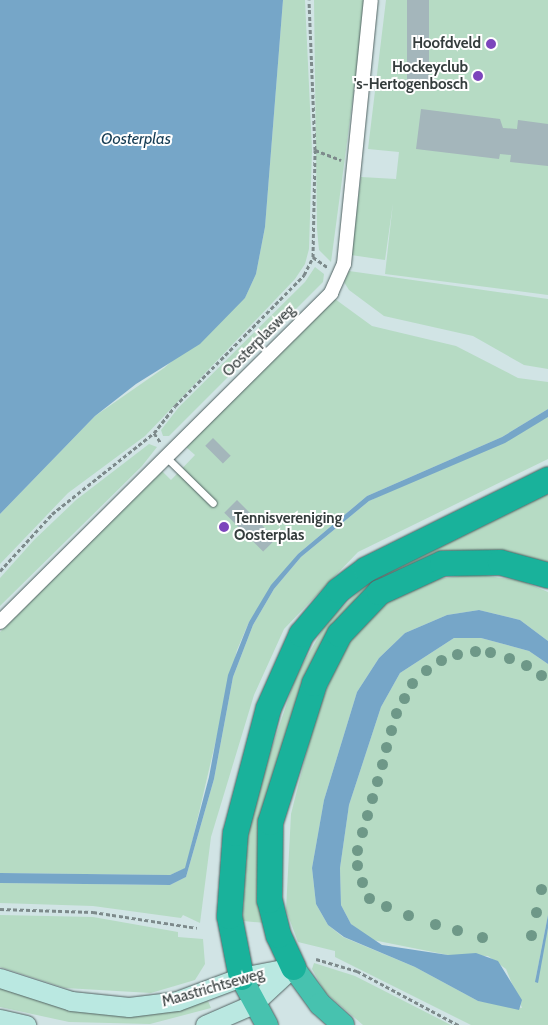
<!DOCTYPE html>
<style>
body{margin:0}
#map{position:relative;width:548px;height:1025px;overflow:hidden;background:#d1e4e5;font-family:Cabin,sans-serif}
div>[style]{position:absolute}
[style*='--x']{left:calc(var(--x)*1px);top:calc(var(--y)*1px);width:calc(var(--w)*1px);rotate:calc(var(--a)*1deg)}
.green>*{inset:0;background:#b6dbc4}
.water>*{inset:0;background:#76a6c8}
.building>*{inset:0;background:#a4b6bb;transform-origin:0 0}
.path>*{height:3px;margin-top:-1.5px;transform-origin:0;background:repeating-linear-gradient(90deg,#7d8a8b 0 4px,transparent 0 6.5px)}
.roads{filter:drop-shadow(0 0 1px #526363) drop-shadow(0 0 1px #526363)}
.service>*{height:7px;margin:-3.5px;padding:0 3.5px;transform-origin:3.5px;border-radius:3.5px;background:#fff}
.minor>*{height:14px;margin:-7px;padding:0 7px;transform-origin:7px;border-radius:7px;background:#fff}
.secondary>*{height:19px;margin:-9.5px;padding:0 9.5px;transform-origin:9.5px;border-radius:9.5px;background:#bae8e1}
.trunk>*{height:22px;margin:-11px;padding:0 11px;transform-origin:11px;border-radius:11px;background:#47c2af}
.motorway>*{height:25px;margin:-12.5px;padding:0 12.5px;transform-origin:12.5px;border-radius:12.5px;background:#19b29b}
.trees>*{width:11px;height:11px;margin:-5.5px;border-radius:50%;background:#6e9888}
.dots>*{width:14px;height:14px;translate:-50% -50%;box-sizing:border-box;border:2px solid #fff;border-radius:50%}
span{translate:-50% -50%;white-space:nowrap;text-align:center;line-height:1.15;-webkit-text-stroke:4px #fff;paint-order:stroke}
.poi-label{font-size:15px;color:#353d3d;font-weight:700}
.right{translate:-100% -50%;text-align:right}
.left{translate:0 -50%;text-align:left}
.street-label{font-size:15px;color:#353d3d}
.water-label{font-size:16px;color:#153c54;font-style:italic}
</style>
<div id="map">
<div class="green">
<i style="clip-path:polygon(283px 0,305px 0,312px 150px,309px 249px,305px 264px,295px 279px,145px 436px,68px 493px,0 564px,0 514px,95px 416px,164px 368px,245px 298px,256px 274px,265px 227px)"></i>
<i style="clip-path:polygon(314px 0,366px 0,331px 262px,319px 250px,317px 229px)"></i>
<i style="clip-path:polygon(386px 0,548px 0,548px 295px,385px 274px,393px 203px,385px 260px,351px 255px,361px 177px,396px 179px,399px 152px,368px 149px)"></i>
<i style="clip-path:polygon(315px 267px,324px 274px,323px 282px,169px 436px,163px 436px,161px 430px,179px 407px,305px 282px)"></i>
<i style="clip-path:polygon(349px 271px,548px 299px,548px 369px,524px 365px,473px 336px,384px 316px,349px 290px,344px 282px)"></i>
<i style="clip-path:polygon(335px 299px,372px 326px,456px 346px,518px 378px,548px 382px,548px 409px,502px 437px,367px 496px,298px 554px,249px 622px,237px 650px,186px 868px,170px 875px,0 873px,0 632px,162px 471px,171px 480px,195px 455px,186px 447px)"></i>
<i style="clip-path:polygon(548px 417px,548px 459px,358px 552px,284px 629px,254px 695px,211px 837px,200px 923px,183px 915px,181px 918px,93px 906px,0 903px,0 883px,170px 885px,186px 877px,214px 779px,233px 677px,253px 625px,274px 589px,301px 557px,369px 501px)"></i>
<i style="clip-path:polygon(149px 444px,157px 447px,142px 466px,0 606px,0 578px,34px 540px,76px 500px)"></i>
<i style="clip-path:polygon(548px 491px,548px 570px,473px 555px,332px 625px,303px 678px,266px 803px,266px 923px,243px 921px,245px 850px,254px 801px,296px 676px,327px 622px,373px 578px)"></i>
<i style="clip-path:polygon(475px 574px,522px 581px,548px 592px,548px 641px,520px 620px,479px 610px,447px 615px,405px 633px,379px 658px,357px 692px,324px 800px,312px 868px,316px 904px,328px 925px,343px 937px,415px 967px,478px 1001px,522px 1008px,506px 969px,488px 956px,448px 955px,368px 939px,351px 924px,341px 905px,340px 868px,349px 805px,381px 707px,400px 673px,454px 638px,481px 638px,529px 651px,548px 664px,548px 915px,535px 982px,548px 928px,548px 1025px,471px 1025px,335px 957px,335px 951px,298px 942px,286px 910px,291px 814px,316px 715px,349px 636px,389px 598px,423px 581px)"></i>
<i style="clip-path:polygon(0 915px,93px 917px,178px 932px,178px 937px,203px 939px,205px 964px,195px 980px,151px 993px,65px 988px,0 967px)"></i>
<i style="clip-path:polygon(314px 963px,355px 976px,451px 1025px,363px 1025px,325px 992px,312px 969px)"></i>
<i style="clip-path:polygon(0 987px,67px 1010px,110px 1015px,149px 1015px,208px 1001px,211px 1008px,150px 1024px,69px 1022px,0 1007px)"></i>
</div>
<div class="water">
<i style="clip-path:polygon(0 0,283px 0,265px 227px,256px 274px,245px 298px,200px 344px,136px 384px,95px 416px,0 514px)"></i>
<i style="clip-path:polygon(548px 409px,548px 417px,505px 443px,369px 501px,301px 557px,274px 589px,253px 625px,233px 677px,214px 779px,186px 877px,170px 885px,0 883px,0 873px,170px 875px,185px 868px,209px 777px,228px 675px,249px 622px,271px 585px,298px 554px,367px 496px,502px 437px)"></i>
<i style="clip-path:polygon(479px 610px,520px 620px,548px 641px,548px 664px,529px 651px,481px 638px,454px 638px,400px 673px,381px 707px,349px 805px,340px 868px,341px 905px,351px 924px,382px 945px,448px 955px,476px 953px,498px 961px,522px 1000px,519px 1010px,478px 1001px,415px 967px,344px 937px,328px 925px,316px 904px,312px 868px,324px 800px,357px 692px,379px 658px,405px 633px,447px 615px)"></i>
<i style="clip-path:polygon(548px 915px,548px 928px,538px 983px,535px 982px)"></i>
</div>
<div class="building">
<i style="left:407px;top:0;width:22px;height:86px"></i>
<i style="clip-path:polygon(421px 109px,500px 119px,503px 128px,517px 129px,518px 120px,548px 124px,548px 166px,510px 162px,511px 155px,500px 154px,499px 159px,416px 149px)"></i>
<i style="left:213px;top:438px;width:25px;height:11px;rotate:45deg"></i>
<i style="left:237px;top:500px;width:55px;height:18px;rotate:45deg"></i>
</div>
<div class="path">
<i style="--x:315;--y:150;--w:28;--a:21"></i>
<i style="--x:313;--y:257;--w:19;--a:35"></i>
<i style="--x:154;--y:433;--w:12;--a:55"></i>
<i style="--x:0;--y:571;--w:77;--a:-47.6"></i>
<i style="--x:52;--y:514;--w:130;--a:-38.5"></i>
<i style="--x:154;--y:433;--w:34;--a:-52"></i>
<i style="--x:175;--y:406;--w:184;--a:-45.4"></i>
<i style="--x:304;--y:275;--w:20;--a:-63"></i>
<i style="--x:313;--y:257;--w:107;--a:-88.9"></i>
<i style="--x:315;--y:150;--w:150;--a:-92.3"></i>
<i style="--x:0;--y:909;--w:93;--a:1.8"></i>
<i style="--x:93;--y:912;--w:105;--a:8.7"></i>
<i style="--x:316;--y:959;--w:43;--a:16.3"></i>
<i style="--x:357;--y:971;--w:115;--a:28.1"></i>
</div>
<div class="roads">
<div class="service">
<i style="--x:167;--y:458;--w:64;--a:44.4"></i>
</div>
<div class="minor">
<i style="--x:0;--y:622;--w:467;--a:-44.8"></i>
<i style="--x:331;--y:293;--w:32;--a:-66"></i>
<i style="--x:344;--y:264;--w:265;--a:-84.2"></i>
</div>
<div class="secondary">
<i style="--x:0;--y:978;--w:75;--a:17.9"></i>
<i style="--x:71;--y:1001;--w:58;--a:5.9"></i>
<i style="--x:129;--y:1007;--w:48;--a:-7.1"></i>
<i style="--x:177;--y:1001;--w:68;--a:-20.6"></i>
<i style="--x:241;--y:977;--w:53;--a:-10.9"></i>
<i style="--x:0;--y:1019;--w:27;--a:13"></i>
<i style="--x:205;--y:1025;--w:52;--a:-23.6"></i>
<i style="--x:253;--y:1004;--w:54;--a:-42.8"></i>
</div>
<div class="trunk">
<i style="--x:293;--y:967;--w:46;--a:53.9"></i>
<i style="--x:320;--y:1004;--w:31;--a:42"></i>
<i style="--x:241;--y:977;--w:55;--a:61.6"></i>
</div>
<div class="motorway">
<i style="--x:293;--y:967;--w:35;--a:-115"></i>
<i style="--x:278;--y:935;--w:36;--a:-104"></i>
<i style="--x:269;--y:900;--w:78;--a:-89.3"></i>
<i style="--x:270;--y:822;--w:146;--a:-72.4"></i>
<i style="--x:314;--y:683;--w:55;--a:-63"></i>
<i style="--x:339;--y:634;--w:58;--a:-46.4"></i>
<i style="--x:379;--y:592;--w:69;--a:-24.7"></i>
<i style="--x:442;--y:563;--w:58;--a:-1"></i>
<i style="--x:500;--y:562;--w:50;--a:15.2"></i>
<i style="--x:241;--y:977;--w:62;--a:-101.1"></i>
<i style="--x:229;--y:916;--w:83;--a:-85.9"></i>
<i style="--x:235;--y:833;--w:129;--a:-75.2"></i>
<i style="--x:268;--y:708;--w:81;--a:-66"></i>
<i style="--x:301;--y:634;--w:57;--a:-49.9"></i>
<i style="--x:338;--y:590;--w:35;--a:-37"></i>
<i style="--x:366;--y:569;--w:203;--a:-26.3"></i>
</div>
</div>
<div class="trees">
<i style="left:475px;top:651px"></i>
<i style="left:490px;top:652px"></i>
<i style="left:457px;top:654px"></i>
<i style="left:509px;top:658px"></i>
<i style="left:441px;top:660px"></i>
<i style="left:526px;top:665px"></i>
<i style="left:426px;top:670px"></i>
<i style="left:541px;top:675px"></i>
<i style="left:412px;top:683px"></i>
<i style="left:404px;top:698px"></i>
<i style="left:396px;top:713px"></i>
<i style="left:391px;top:730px"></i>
<i style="left:386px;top:747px"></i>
<i style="left:382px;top:764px"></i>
<i style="left:377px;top:781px"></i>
<i style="left:372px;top:798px"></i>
<i style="left:367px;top:815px"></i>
<i style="left:362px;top:832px"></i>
<i style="left:357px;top:850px"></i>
<i style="left:357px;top:865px"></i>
<i style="left:362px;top:882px"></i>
<i style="left:541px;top:889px"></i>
<i style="left:369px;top:898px"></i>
<i style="left:386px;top:906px"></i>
<i style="left:536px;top:912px"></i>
<i style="left:408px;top:915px"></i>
<i style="left:435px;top:924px"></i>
<i style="left:457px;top:930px"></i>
<i style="left:531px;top:935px"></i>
<i style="left:482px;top:937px"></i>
</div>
<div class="dots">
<i style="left:491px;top:44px;background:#7c45bc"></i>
<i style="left:478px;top:76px;background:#7c45bc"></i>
<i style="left:224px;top:527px;background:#7c45bc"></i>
</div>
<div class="poi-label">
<span class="right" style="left:481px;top:44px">Hoofdveld</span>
<span class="right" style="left:468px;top:76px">Hockeyclub<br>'s-Hertogenbosch</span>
<span class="left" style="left:234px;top:527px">Tennisvereniging<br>Oosterplas</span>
</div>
<div class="street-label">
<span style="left:259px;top:341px;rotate:-45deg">Oosterplasweg</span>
<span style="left:213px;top:988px;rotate:-16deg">Maastrichtseweg</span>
</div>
<div class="water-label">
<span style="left:136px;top:139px">Oosterplas</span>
</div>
</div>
